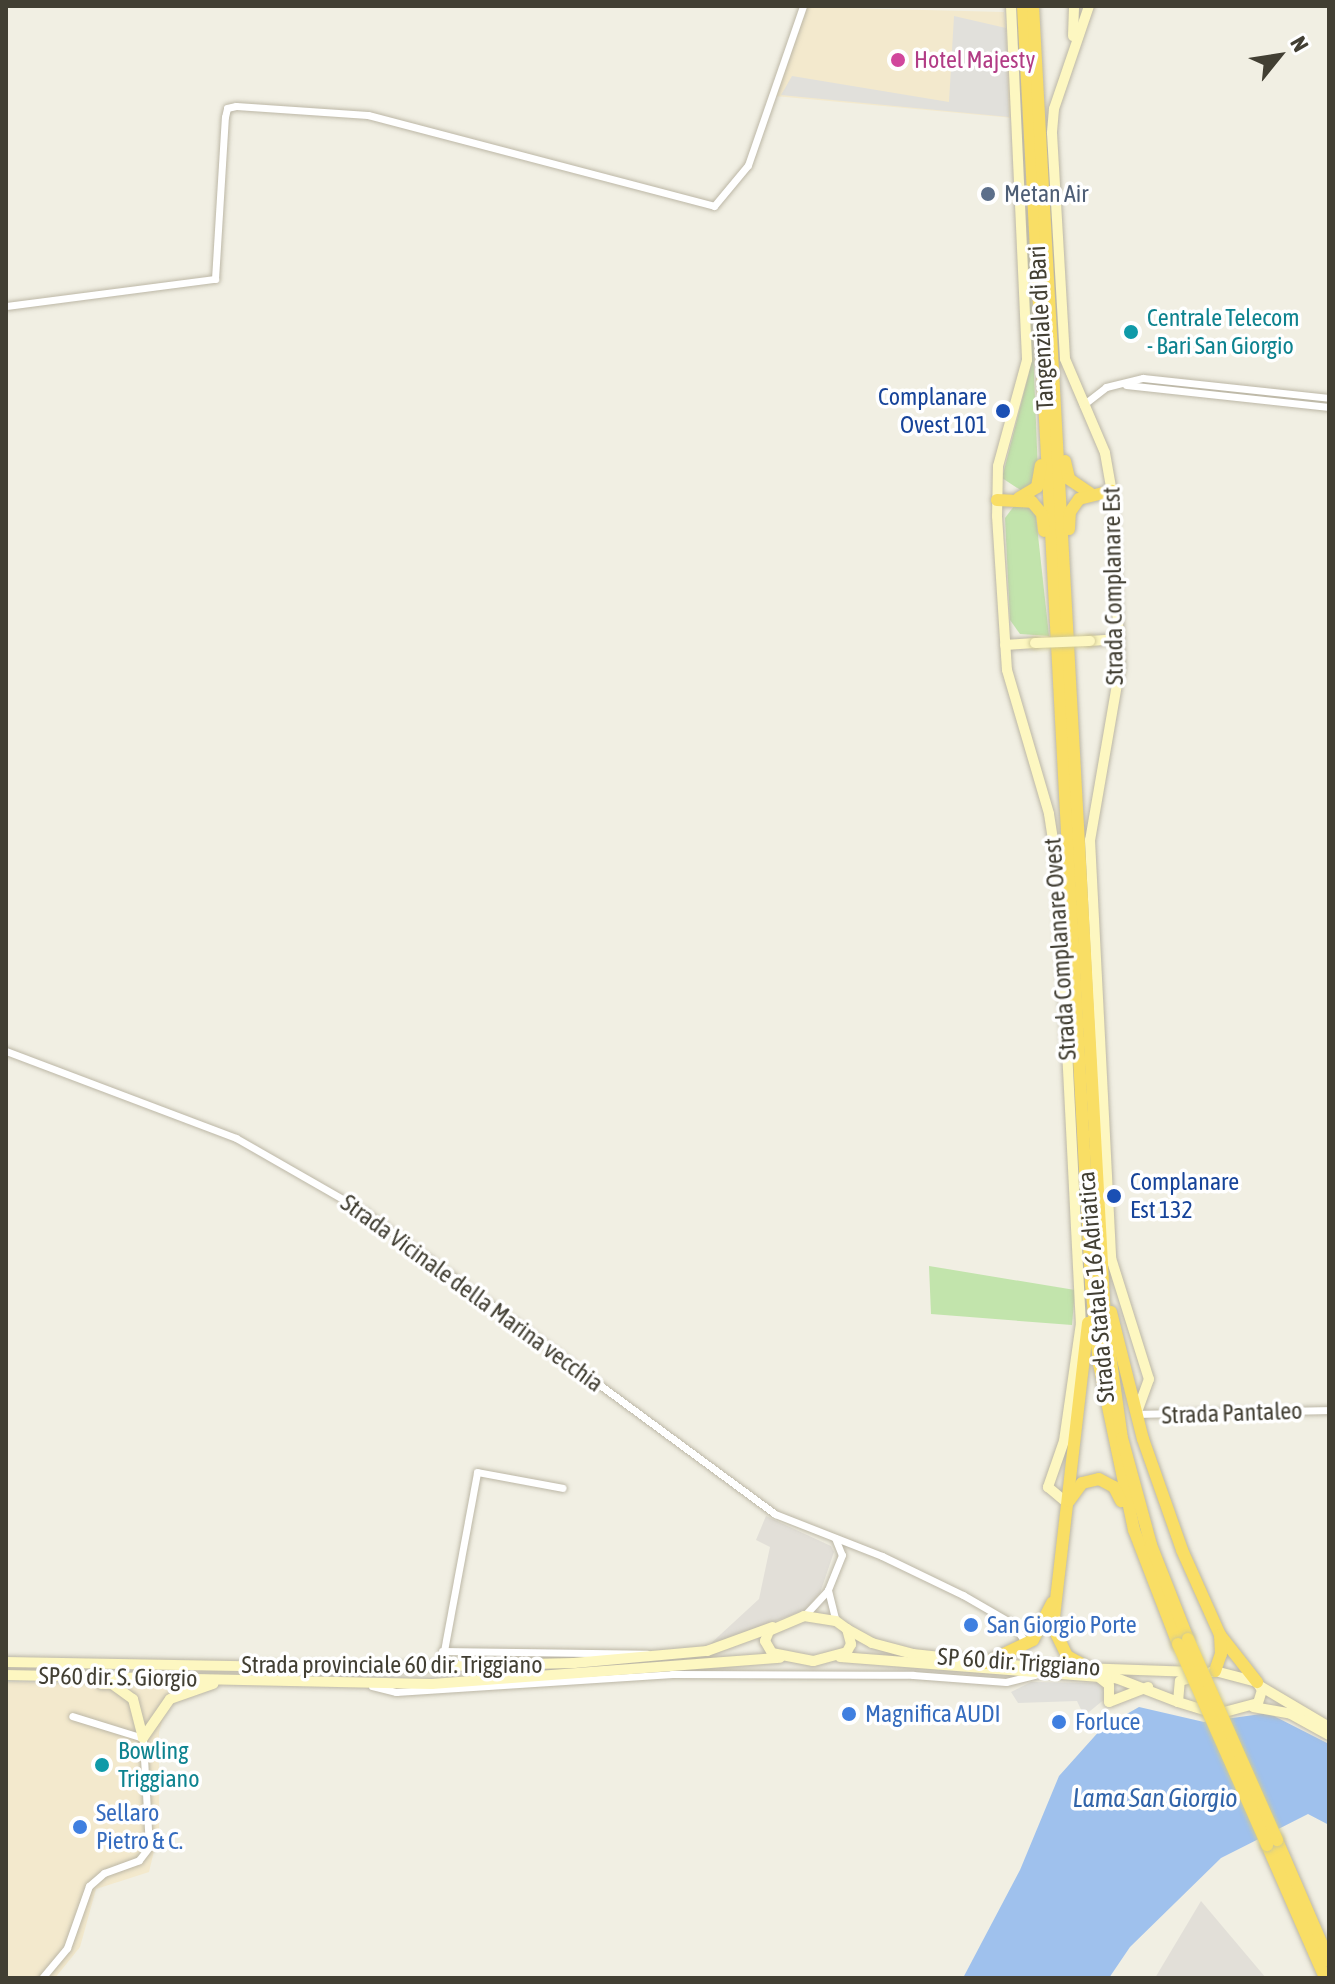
<!DOCTYPE html>
<style>
body{margin:0}
#map{position:relative;width:1335px;height:1984px;overflow:hidden;background:#f1efe3;font-family:"Asap Condensed",sans-serif}
div>[style]{position:absolute}
[style*='--x']{left:calc(var(--x)*1px);top:calc(var(--y)*1px);width:calc(var(--w)*1px);rotate:calc(var(--a)*1deg)}
.commercial>*{inset:0;background:#f3e9cd}
.industrial>*{inset:0;background:#e2dfd8}
.green>*{inset:0;background:#c2e4ac}
.parking>*{inset:0;background:#e1e0db}
.water>*{inset:0;background:#9fc1ed}
.roads{filter:drop-shadow(0 0 2px #bcb7a6) drop-shadow(0 0 2px #bcb7a6)}
.street>*{height:7px;margin:-3.5px;padding:0 3.5px;transform-origin:3.5px;border-radius:3.5px;background:#fff}
.secondary>*{height:10px;margin:-5px;padding:0 5px;transform-origin:5px;border-radius:5px;background:#fdf7c1}
.highway>*{height:12px;margin:-6px;padding:0 6px;transform-origin:6px;border-radius:6px;background:#f9de65}
.bridges{filter:drop-shadow(0 0 2px #d0c994) drop-shadow(0 0 2px #d0c994)}
.secondary-bridge>*{height:10px;margin:-5px;padding:0 5px;transform-origin:5px;border-radius:5px;background:#fdf7c1}
.highway-bridge>*{height:12px;margin:-6px;padding:0 6px;transform-origin:6px;border-radius:6px;background:#f9de65}
.dots>*{width:22px;height:22px;translate:-50% -50%;box-sizing:border-box;border:4px solid #fff;border-radius:50%}
span{translate:-50% -50%;white-space:nowrap;text-align:center;line-height:1.15;-webkit-text-stroke:7px #fff;paint-order:stroke}
.hotel-label{font-size:24px;color:#b23c85}
.left{translate:0 -50%;text-align:left}
.service-label{font-size:24px;color:#4e5e75}
.culture-label{font-size:24px;color:#0d838f}
.street-label{font-size:24px;color:#423f33}
.transit-label{font-size:24px;color:#164399}
.right{translate:-100% -50%;text-align:right}
.shop-label{font-size:24px;color:#366cbe}
.water-label{font-size:26px;color:#3164a9;font-style:italic}
.frame{position:absolute;inset:0;border:8px solid #423f33;pointer-events:none}
.north{position:absolute;left:1239px;top:16px;width:80px;height:80px;-webkit-text-stroke:6px #fff;paint-order:stroke;rotate:60deg;font-size:22px;font-weight:700;line-height:32px;text-align:center;color:#423f33}
.north::after{content:'';display:block;margin:auto;width:28px;height:36px;background:#423f33;clip-path:polygon(50% 0,100% 100%,50% 72%,0 100%)}
</style>
<div id="map">
<div class="commercial">
<i style="clip-path:polygon(805px 7px,1004px 12px,1013px 118px,775px 96px)"></i>
<i style="clip-path:polygon(6px 1682px,173px 1685px,159px 1732px,159px 1830px,149px 1872px,96px 1889px,80px 1947px,55px 1978px,6px 1978px)"></i>
</div>
<div class="industrial">
<i style="clip-path:polygon(766px 1516px,831px 1546px,834px 1552px,820px 1593px,805px 1610px,708px 1646px,759px 1599px,770px 1547px,756px 1540px)"></i>
<i style="clip-path:polygon(1201px 1901px,1266px 1978px,1155px 1978px)"></i>
</div>
<div class="green">
<i style="clip-path:polygon(1027px 197px,1038px 473px,1035px 483px,1022px 491px,1002px 478px,1029px 373px)"></i>
<i style="clip-path:polygon(1014px 506px,1035px 508px,1049px 636px,1020px 634px,1010px 620px,1005px 518px)"></i>
<i style="clip-path:polygon(929px 1266px,1075px 1290px,1072px 1325px,931px 1314px)"></i>
</div>
<div class="parking">
<i style="clip-path:polygon(954px 16px,1006px 28px,1009px 117px,781px 95px,792px 76px,949px 102px)"></i>
<i style="clip-path:polygon(1031px 1682px,1101px 1683px,1106px 1698px,1084px 1716px,1077px 1701px,1018px 1703px,1011px 1692px)"></i>
</div>
<div class="water">
<i style="clip-path:polygon(1139px 1707px,1204px 1722px,1268px 1713px,1329px 1744px,1329px 1825px,1308px 1814px,1221px 1858px,1130px 1947px,1109px 1978px,963px 1978px,1020px 1870px,1059px 1776px,1102px 1728px)"></i>
</div>
<div class="roads">
<div class="street">
<i style="--x:6;--y:306;--w:211;--a:-7.4"></i>
<i style="--x:215;--y:279;--w:162;--a:-86.5"></i>
<i style="--x:225;--y:117;--w:9;--a:-77"></i>
<i style="--x:227;--y:108;--w:9;--a:-13"></i>
<i style="--x:236;--y:106;--w:132;--a:3.9"></i>
<i style="--x:368;--y:115;--w:358;--a:14.7"></i>
<i style="--x:714;--y:206;--w:53;--a:-50.3"></i>
<i style="--x:748;--y:165;--w:168;--a:-70.9"></i>
<i style="--x:1126;--y:385;--w:204;--a:6.2"></i>
<i style="--x:1083;--y:405;--w:29;--a:-38"></i>
<i style="--x:1106;--y:387;--w:38;--a:-14"></i>
<i style="--x:1143;--y:378;--w:187;--a:6.1"></i>
<i style="--x:6;--y:1051;--w:246;--a:20.7"></i>
<i style="--x:236;--y:1138;--w:149;--a:29.8"></i>
<i style="--x:365;--y:1212;--w:509;--a:36.37"></i>
<i style="--x:775;--y:1514;--w:115;--a:21.4"></i>
<i style="--x:882;--y:1556;--w:90;--a:25.7"></i>
<i style="--x:963;--y:1595;--w:58;--a:30.1"></i>
<i style="--x:1013;--y:1624;--w:23;--a:56"></i>
<i style="--x:1136;--y:1414;--w:193;--a:-1.2"></i>
<i style="--x:835;--y:1538;--w:18;--a:68"></i>
<i style="--x:842;--y:1555;--w:38;--a:112"></i>
<i style="--x:828;--y:1590;--w:32;--a:76"></i>
<i style="--x:804;--y:1616;--w:35;--a:-47"></i>
<i style="--x:442;--y:1651;--w:205;--a:0.8"></i>
<i style="--x:441;--y:1667;--w:198;--a:-79.5"></i>
<i style="--x:477;--y:1472;--w:87;--a:10.5"></i>
<i style="--x:372;--y:1686;--w:25;--a:14"></i>
<i style="--x:396;--y:1692;--w:277;--a:-3.7"></i>
<i style="--x:672;--y:1674;--w:241;--a:0.2"></i>
<i style="--x:913;--y:1675;--w:93;--a:4.3"></i>
<i style="--x:1006;--y:1682;--w:30;--a:-14"></i>
<i style="--x:42;--y:1978;--w:39;--a:-50"></i>
<i style="--x:67;--y:1948;--w:66;--a:-70.5"></i>
<i style="--x:89;--y:1886;--w:20;--a:-41"></i>
<i style="--x:104;--y:1873;--w:37;--a:-20"></i>
<i style="--x:139;--y:1860;--w:16;--a:-52"></i>
<i style="--x:149;--y:1847;--w:109;--a:-93.2"></i>
<i style="--x:143;--y:1738;--w:74;--a:-162.8"></i>
</div>
<div class="secondary">
<i style="--x:1011;--y:6;--w:354;--a:87.4"></i>
<i style="--x:1027;--y:360;--w:110;--a:105.3"></i>
<i style="--x:998;--y:466;--w:50;--a:91.1"></i>
<i style="--x:997;--y:516;--w:154;--a:86.3"></i>
<i style="--x:1007;--y:670;--w:150;--a:73.7"></i>
<i style="--x:1049;--y:814;--w:59;--a:81.2"></i>
<i style="--x:1058;--y:872;--w:452;--a:87.1"></i>
<i style="--x:1081;--y:1323;--w:119;--a:98.2"></i>
<i style="--x:1064;--y:1441;--w:49;--a:109.2"></i>
<i style="--x:1048;--y:1487;--w:26;--a:40"></i>
<i style="--x:1089;--y:6;--w:109;--a:108.8"></i>
<i style="--x:1054;--y:109;--w:24;--a:95"></i>
<i style="--x:1052;--y:133;--w:226;--a:86.7"></i>
<i style="--x:1065;--y:359;--w:102;--a:66.9"></i>
<i style="--x:1105;--y:453;--w:39;--a:80"></i>
<i style="--x:1112;--y:491;--w:176;--a:87.4"></i>
<i style="--x:1120;--y:667;--w:176;--a:99.8"></i>
<i style="--x:1090;--y:840;--w:419;--a:87.1"></i>
<i style="--x:1111;--y:1258;--w:127;--a:72.6"></i>
<i style="--x:1149;--y:1379;--w:37;--a:110"></i>
<i style="--x:1073;--y:36;--w:30;--a:-88"></i>
<i style="--x:1090;--y:641;--w:29;--a:-4"></i>
<i style="--x:1005;--y:645;--w:30;--a:-4"></i>
<i style="--x:804;--y:1616;--w:32;--a:9"></i>
<i style="--x:836;--y:1621;--w:14;--a:36"></i>
<i style="--x:847;--y:1629;--w:16;--a:75"></i>
<i style="--x:851;--y:1644;--w:9;--a:117"></i>
<i style="--x:847;--y:1652;--w:35;--a:165"></i>
<i style="--x:813;--y:1661;--w:42;--a:-169"></i>
<i style="--x:772;--y:1653;--w:14;--a:-120"></i>
<i style="--x:765;--y:1641;--w:11;--a:-68"></i>
<i style="--x:769;--y:1631;--w:38;--a:-23"></i>
<i style="--x:847;--y:1629;--w:29;--a:29"></i>
<i style="--x:872;--y:1643;--w:42;--a:15"></i>
<i style="--x:913;--y:1654;--w:112;--a:6.2"></i>
<i style="--x:1024;--y:1666;--w:171;--a:2"></i>
<i style="--x:840;--y:1657;--w:277;--a:4.4"></i>
<i style="--x:1116;--y:1678;--w:66;--a:21.2"></i>
<i style="--x:6;--y:1662;--w:351;--a:1"></i>
<i style="--x:357;--y:1668;--w:217;--a:-1.3"></i>
<i style="--x:574;--y:1663;--w:134;--a:-5.2"></i>
<i style="--x:707;--y:1651;--w:70;--a:-20"></i>
<i style="--x:1215;--y:1671;--w:43;--a:14.7"></i>
<i style="--x:1257;--y:1682;--w:9;--a:58"></i>
<i style="--x:1262;--y:1690;--w:14;--a:107"></i>
<i style="--x:1258;--y:1703;--w:42;--a:165"></i>
<i style="--x:1217;--y:1714;--w:41;--a:-162.9"></i>
<i style="--x:1178;--y:1702;--w:21;--a:-85"></i>
<i style="--x:1180;--y:1681;--w:36;--a:-16"></i>
<i style="--x:6;--y:1675;--w:426;--a:1.2"></i>
<i style="--x:432;--y:1684;--w:349;--a:-4.3"></i>
<i style="--x:1100;--y:1678;--w:11;--a:38"></i>
<i style="--x:1109;--y:1685;--w:17;--a:90"></i>
<i style="--x:1109;--y:1702;--w:42;--a:-21"></i>
<i style="--x:101;--y:1684;--w:11;--a:0"></i>
<i style="--x:112;--y:1684;--w:26;--a:36"></i>
<i style="--x:133;--y:1699;--w:40;--a:75.6"></i>
<i style="--x:1260;--y:1686;--w:80;--a:30.7"></i>
<i style="--x:1253;--y:1707;--w:39;--a:10"></i>
<i style="--x:1291;--y:1714;--w:43;--a:28.9"></i>
<i style="--x:143;--y:1738;--w:47;--a:-55.3"></i>
<i style="--x:170;--y:1699;--w:46;--a:-19.2"></i>
</div>
<div class="highway">
<i style="--x:1023;--y:6;--w:1280;--a:86.95"></i>
<i style="--x:1091;--y:1284;--w:80;--a:84.3"></i>
<i style="--x:1099;--y:1364;--w:170;--a:78.1"></i>
<i style="--x:1134;--y:1530;--w:122;--a:68.9"></i>
<i style="--x:1033;--y:6;--w:1315;--a:86.86"></i>
<i style="--x:1105;--y:1319;--w:120;--a:81.9"></i>
<i style="--x:1122;--y:1438;--w:111;--a:74.8"></i>
<i style="--x:1151;--y:1545;--w:101;--a:68.5"></i>
<i style="--x:1065;--y:461;--w:18;--a:77"></i>
<i style="--x:1069;--y:479;--w:25;--a:34"></i>
<i style="--x:1019;--y:498;--w:21;--a:-31"></i>
<i style="--x:1037;--y:487;--w:22;--a:-80"></i>
<i style="--x:997;--y:500;--w:35;--a:3"></i>
<i style="--x:1032;--y:502;--w:16;--a:50"></i>
<i style="--x:1042;--y:514;--w:17;--a:83"></i>
<i style="--x:1069;--y:529;--w:17;--a:-87"></i>
<i style="--x:1070;--y:512;--w:16;--a:-55"></i>
<i style="--x:1079;--y:499;--w:34;--a:-14"></i>
<i style="--x:1111;--y:1312;--w:131;--a:75.9"></i>
<i style="--x:1143;--y:1439;--w:118;--a:70.6"></i>
<i style="--x:1182;--y:1550;--w:93;--a:65.9"></i>
<i style="--x:1220;--y:1635;--w:60;--a:51.8"></i>
<i style="--x:1088;--y:1323;--w:306;--a:96.6"></i>
<i style="--x:1053;--y:1627;--w:32;--a:64"></i>
<i style="--x:1067;--y:1656;--w:26;--a:28"></i>
<i style="--x:1069;--y:1501;--w:22;--a:-54"></i>
<i style="--x:1082;--y:1483;--w:17;--a:-13"></i>
<i style="--x:1099;--y:1479;--w:17;--a:28"></i>
<i style="--x:1114;--y:1487;--w:16;--a:63"></i>
<i style="--x:985;--y:1663;--w:53;--a:-25.6"></i>
<i style="--x:1033;--y:1640;--w:42;--a:-62.8"></i>
<i style="--x:1215;--y:1671;--w:18;--a:-71"></i>
<i style="--x:1221;--y:1654;--w:19;--a:-93"></i>
<i style="--x:1277;--y:1840;--w:132;--a:66.7"></i>
<i style="--x:1267;--y:1845;--w:145;--a:66.4"></i>
</div>
</div>
<div class="bridges">
<div class="secondary-bridge">
<i style="--x:1035;--y:643;--w:55;--a:-2.1"></i>
</div>
<div class="highway-bridge">
<i style="--x:1188;--y:1639;--w:220;--a:66.1"></i>
<i style="--x:1178;--y:1644;--w:220;--a:66.1"></i>
</div>
</div>
<div class="dots">
<i style="left:898px;top:60px;background:#d1479c"></i>
<i style="left:988px;top:194px;background:#5c6f8a"></i>
<i style="left:1131px;top:332px;background:#0f9aa8"></i>
<i style="left:1003px;top:411px;background:#1a4fb4"></i>
<i style="left:1114px;top:1196px;background:#1a4fb4"></i>
<i style="left:971px;top:1625px;background:#3f7fe0"></i>
<i style="left:849px;top:1714px;background:#3f7fe0"></i>
<i style="left:1059px;top:1722px;background:#3f7fe0"></i>
<i style="left:102px;top:1765px;background:#0f9aa8"></i>
<i style="left:80px;top:1827px;background:#3f7fe0"></i>
</div>
<div class="hotel-label">
<span class="left" style="left:914px;top:60px">Hotel Majesty</span>
</div>
<div class="service-label">
<span class="left" style="left:1004px;top:194px">Metan Air</span>
</div>
<div class="culture-label">
<span class="left" style="left:1147px;top:332px">Centrale Telecom<br>- Bari San Giorgio</span>
<span class="left" style="left:118px;top:1765px">Bowling<br>Triggiano</span>
</div>
<div class="street-label">
<span style="left:1041px;top:328px;rotate:-93deg">Tangenziale di Bari</span>
<span style="left:1113px;top:586px;rotate:-91deg">Strada Complanare Est</span>
<span style="left:1060px;top:949px;rotate:-94deg">Strada Complanare Ovest</span>
<span style="left:1096px;top:1287px;rotate:-95deg">Strada Statale 16 Adriatica</span>
<span style="left:472px;top:1293px;rotate:36deg">Strada Vicinale della Marina vecchia</span>
<span style="left:1232px;top:1413px;rotate:-2deg">Strada Pantaleo</span>
<span style="left:1019px;top:1662px;rotate:4deg">SP 60 dir. Triggiano</span>
<span style="left:392px;top:1665px">Strada provinciale 60 dir. Triggiano</span>
<span style="left:118px;top:1677px;rotate:1deg">SP60 dir. S. Giorgio</span>
</div>
<div class="transit-label">
<span class="right" style="left:987px;top:411px">Complanare<br>Ovest 101</span>
<span class="left" style="left:1130px;top:1196px">Complanare<br>Est 132</span>
</div>
<div class="shop-label">
<span class="left" style="left:987px;top:1625px">San Giorgio Porte</span>
<span class="left" style="left:865px;top:1714px">Magnifica AUDI</span>
<span class="left" style="left:1075px;top:1722px">Forluce</span>
<span class="left" style="left:96px;top:1827px">Sellaro<br>Pietro &amp; C.</span>
</div>
<div class="water-label">
<span style="left:1155px;top:1799px">Lama San Giorgio</span>
</div>
<div class="frame"></div>
<div class="north">N</div>
</div>
